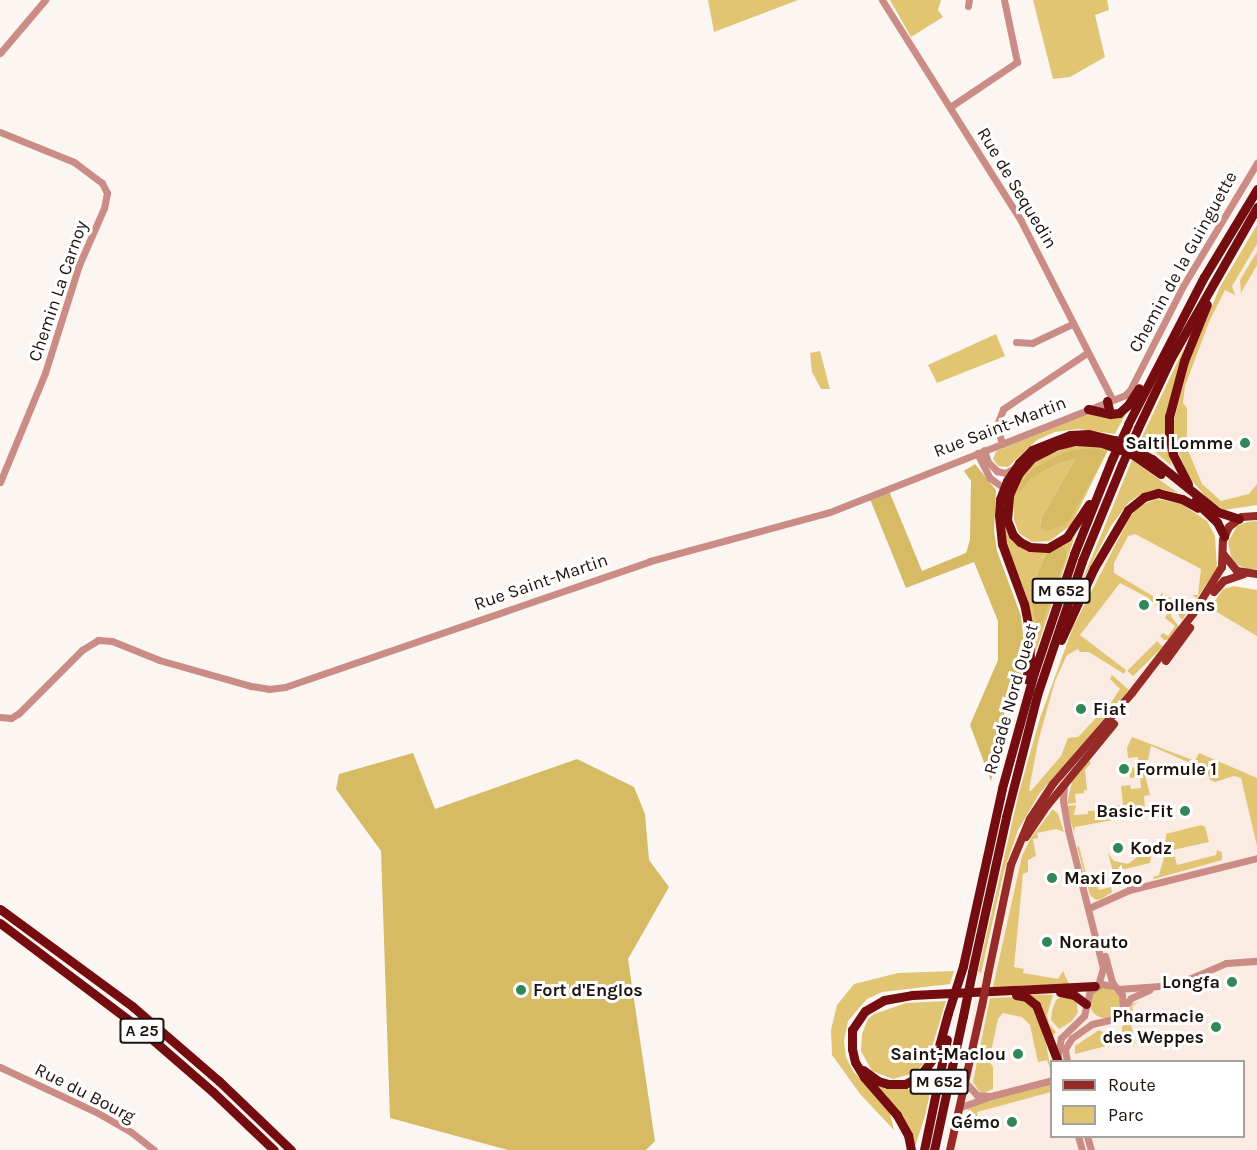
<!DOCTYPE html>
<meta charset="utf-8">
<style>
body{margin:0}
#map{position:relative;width:1257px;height:1150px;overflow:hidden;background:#fcf6f3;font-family:Karla,sans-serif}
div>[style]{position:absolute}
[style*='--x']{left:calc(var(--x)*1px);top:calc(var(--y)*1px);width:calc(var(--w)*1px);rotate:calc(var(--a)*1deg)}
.built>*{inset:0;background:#faebe3}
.green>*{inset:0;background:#e1c572;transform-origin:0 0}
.round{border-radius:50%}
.forest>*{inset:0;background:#d6ba64}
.minor>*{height:7px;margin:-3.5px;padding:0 3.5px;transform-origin:3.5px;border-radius:3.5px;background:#ca8c85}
.major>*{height:8px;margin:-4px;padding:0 4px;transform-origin:4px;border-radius:4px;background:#962a27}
.highway>*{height:9px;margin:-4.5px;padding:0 4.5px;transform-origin:4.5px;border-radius:4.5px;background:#750d10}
.major-bridge>*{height:8px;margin:-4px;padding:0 4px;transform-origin:4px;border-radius:4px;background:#962a27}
.highway-bridge>*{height:9px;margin:-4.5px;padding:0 4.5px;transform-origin:4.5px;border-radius:4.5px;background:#750d10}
.dots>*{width:16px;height:16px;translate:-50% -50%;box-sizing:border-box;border:3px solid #fff;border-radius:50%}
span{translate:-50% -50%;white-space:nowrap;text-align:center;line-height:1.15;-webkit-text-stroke:6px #fff;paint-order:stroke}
.shield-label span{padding:2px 4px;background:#fff;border:2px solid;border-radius:4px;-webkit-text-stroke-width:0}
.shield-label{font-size:16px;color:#1d140f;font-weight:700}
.street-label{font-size:18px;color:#1d140f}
.poi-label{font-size:18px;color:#1d140f;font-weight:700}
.right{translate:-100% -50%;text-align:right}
.left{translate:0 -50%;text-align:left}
.legend{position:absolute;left:1050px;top:1060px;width:195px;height:78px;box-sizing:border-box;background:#fff;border:2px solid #a5a19f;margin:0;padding:8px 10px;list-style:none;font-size:18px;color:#1d140f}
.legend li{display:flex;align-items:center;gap:12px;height:30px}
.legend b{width:30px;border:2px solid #a5a19f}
</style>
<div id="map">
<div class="built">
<i style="clip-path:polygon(1257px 225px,1257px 505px,1224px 510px,1207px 523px,1137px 479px,1220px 287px)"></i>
<i style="clip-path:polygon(evenodd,1118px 525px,1215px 575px,1210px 608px,1257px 636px,1257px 778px,1240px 772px,1257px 846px,1257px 1150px,950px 1150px,961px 1107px,978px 972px,1019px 792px,1040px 718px,1060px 663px,1118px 525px,1052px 1062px,1244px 1062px,1244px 1136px,1052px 1136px,1052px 1062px)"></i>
</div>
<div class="green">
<i style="clip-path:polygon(708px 0,798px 0,714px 32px)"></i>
<i style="clip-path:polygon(890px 0,941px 0,938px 10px,943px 17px,911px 37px)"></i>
<i style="clip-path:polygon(1033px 0,1107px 0,1109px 10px,1095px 15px,1105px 57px,1070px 77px,1053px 79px)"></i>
<i style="clip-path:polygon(1257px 225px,1257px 244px,1232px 286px,1235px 295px,1225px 290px,1209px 322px,1185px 386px,1183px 403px,1187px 408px,1187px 448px,1202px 484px,1221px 501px,1249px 494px,1257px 484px,1257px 505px,1224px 510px,1207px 498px,1189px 477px,1174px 442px,1173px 424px,1190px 358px,1220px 287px)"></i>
<i style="clip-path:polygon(1257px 252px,1257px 265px,1241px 293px,1240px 280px)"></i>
<i style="clip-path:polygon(996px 334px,1005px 356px,937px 383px,928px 365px)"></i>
<i style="clip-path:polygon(1185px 346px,1165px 419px,1165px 438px,1172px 466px,1155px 452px,1139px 443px)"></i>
<i style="clip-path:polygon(820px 351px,830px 389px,821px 389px,812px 372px,810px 353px)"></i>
<i style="clip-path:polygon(1128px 409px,1115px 434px,1079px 429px,1055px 432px,1037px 440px,1008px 467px,998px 466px,993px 459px,996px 451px,1089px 412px)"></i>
<i style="clip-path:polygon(evenodd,1090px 445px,1109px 448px,1071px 525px,1050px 541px,1032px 542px,1019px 533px,1014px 520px,1013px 496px,1023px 473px,1042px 457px,1068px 447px,1090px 445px,1092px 448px,1040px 527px,1041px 519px,1075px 459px,1055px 465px,1031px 479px,1019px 492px,1031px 470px,1092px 448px)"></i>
<i style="clip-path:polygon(1132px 460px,1178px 493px,1160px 489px,1140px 495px,1129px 502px,1111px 526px,1079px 588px)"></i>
<i style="clip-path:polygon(1157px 499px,1180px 503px,1207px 521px,1215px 536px,1217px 568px,1182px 620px,1178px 614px,1188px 604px,1192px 606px,1197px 598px,1192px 595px,1198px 595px,1201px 569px,1135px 534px,1128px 536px,1114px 563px,1114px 573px,1158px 599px,1162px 593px,1171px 598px,1171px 616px,1179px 627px,1169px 640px,1164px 640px,1160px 636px,1163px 633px,1168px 636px,1175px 626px,1165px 618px,1167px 614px,1145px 596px,1120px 583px,1080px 635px,1126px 670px,1124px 674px,1089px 652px,1080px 652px,1078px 649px,1067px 655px,1055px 681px,1038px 742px,1029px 790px,1031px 791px,1061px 756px,1068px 738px,1078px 737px,1098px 716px,1101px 718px,1120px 689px,1110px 679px,1112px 675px,1129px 690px,1039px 794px,1018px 830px,1004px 871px,981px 973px,978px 972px,1019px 792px,1040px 718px,1073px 627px,1130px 517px,1141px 505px)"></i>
<i style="clip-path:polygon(evenodd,1002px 515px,1006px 530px,1015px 543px,1034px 552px,1077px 530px,1035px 654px,1026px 595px,1006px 543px,1002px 515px,1056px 549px,1065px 556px,1038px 630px,1030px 590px,1046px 554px,1056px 549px)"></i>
<i style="clip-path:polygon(1257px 521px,1257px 569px,1247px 569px,1238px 565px,1231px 557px,1228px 542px,1237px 526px,1247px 522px)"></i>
<i style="clip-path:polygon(1234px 586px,1257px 590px,1257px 636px,1210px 608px,1223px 589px)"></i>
<i style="left:1157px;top:641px;width:8px;height:42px;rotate:45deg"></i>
<i style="clip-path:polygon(1132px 737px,1195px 761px,1199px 753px,1257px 778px,1257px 846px,1241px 778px,1234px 776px,1215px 782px,1210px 780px,1208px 773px,1198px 775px,1195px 765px,1151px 746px,1145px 775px,1150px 795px,1144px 796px,1145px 809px,1140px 816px,1122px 814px,1117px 811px,1114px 815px,1118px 819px,1075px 827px,1074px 833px,1067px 806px,1076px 805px,1074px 815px,1088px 814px,1088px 811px,1104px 810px,1104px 807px,1123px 805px,1121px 786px,1130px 785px,1131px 789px,1141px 788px,1140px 777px,1130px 778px,1129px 768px,1139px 767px,1138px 757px,1128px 758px,1127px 748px)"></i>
<i style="clip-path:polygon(1089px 761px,1091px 763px,1085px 770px,1087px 790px,1084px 790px,1084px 793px,1075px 794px,1076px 803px,1067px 804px,1072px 782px)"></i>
<i style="clip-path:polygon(1053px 809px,1058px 814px,1064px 832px,1056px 829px,1037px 833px,1038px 838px,1033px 839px,1036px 856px,1028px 860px,1028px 872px,1023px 874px,1014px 967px,1024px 969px,1023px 973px,1058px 979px,1063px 971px,1069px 984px,993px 987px,1022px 856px,1031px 838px)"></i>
<i style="clip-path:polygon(1201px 825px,1205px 827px,1209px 842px,1173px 850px,1177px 865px,1216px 855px,1217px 850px,1222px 852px,1222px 860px,1154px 879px,1153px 877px,1159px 875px,1165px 854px,1166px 834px)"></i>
<i style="clip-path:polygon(1079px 846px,1088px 881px,1096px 880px,1099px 890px,1111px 887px,1112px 892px,1101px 899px,1096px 900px,1090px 895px,1077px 847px)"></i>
<i style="clip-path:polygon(1152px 851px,1150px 863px,1113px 872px,1108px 853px,1114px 861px,1128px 864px,1140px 855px,1150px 855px)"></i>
<i style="clip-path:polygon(954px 971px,950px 984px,882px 992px,867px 999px,848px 1021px,844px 1041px,846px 1057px,853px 1071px,890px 1113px,894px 1130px,860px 1094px,832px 1055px,831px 1030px,837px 1005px,854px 984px,898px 973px)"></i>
<i class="round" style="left:1090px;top:988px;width:30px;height:30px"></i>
<i style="clip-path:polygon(1022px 994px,1053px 995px,1047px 1015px,1049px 1024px,1056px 1032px,1052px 1036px,1040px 1007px)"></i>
<i style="clip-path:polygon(1065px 995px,1076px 999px,1078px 1012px,1072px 1021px,1059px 1029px,1051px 1020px,1052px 1011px,1056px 1000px)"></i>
<i style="clip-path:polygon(1019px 997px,1034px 1006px,1046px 1043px,1051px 1071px,1047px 1060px,1038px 1062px,1030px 1025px,1022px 1017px,1003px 1013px,998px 1019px,989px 1061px,993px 1067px,993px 1089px,984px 1093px,979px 1091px,973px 1082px,990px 998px)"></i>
<i style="clip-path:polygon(946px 1001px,929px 1057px,915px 1073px,893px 1079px,872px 1071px,861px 1051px,862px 1034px,868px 1019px,874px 1014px,906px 1003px)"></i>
<i style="clip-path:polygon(1139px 1002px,1132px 1006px,1135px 1023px,1131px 1024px,1135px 1043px,1130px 1045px,1122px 1037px,1122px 1027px,1127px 1021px,1131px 1004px)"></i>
<i style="clip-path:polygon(1099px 1030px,1106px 1034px,1110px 1045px,1075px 1054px,1075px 1061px,1075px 1046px)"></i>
<i style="clip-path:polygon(935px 1070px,925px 1116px,914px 1150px,873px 1083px,886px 1089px,910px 1089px,925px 1081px)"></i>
<i style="clip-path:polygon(1048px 1084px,1051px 1086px,1051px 1092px,977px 1112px,978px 1118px,972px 1127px,965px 1122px,968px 1109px,988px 1100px)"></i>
</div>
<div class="forest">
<i style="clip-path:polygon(1092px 448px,1107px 452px,1071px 517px,1065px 525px,1046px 531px,1040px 527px,1041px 519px,1075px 459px,1055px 465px,1031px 479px,1018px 494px,1021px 484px,1031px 470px,1048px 461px,1068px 451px)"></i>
<i style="clip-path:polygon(975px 464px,996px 490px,994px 531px,997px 551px,1021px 616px,1024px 642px,1023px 668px,991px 781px,970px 725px,998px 660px,998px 621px,974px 562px,906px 588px,870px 499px,889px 491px,922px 571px,966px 553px,970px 540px,971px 481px,964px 471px)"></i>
<i style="clip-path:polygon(1061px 546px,1066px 550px,1066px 556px,1040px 629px,1037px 630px,1030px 590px,1046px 554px)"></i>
<i style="clip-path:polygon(413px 753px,435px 809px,577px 759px,634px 787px,645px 814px,649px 860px,669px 887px,628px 959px,655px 1141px,646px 1150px,508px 1150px,390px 1118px,381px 851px,336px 789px,339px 774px)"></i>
</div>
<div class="minor">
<i style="--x:882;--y:0;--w:261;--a:57.8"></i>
<i style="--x:1021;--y:221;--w:200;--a:62.9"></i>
<i style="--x:968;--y:6;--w:6;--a:-81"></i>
<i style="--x:0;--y:53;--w:70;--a:-49.7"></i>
<i style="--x:950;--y:107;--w:81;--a:-33.9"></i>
<i style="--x:1017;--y:62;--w:63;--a:-101.8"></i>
<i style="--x:0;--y:132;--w:80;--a:22.1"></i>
<i style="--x:74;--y:162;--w:35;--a:37"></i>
<i style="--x:102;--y:183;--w:11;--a:63"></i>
<i style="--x:107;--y:193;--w:15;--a:101"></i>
<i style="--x:104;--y:208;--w:62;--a:113.7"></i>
<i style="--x:79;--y:265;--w:113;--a:107.5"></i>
<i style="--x:45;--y:373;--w:118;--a:112.4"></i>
<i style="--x:1016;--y:342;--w:16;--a:4"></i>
<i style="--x:1032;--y:343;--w:44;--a:-25.4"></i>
<i style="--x:1002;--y:444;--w:20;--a:-105"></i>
<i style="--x:997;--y:425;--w:17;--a:-69"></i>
<i style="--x:1003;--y:409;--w:101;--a:-33.7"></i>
<i style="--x:984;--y:450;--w:13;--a:72"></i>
<i style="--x:988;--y:462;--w:13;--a:45"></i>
<i style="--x:997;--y:471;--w:8;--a:14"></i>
<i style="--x:1005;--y:473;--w:11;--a:-27"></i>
<i style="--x:977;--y:453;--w:28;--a:63"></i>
<i style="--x:990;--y:478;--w:17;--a:36"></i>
<i style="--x:0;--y:717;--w:11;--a:5"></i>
<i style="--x:11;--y:718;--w:9;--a:-32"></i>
<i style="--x:19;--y:713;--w:89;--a:-45"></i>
<i style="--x:82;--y:650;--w:19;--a:-32"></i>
<i style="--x:98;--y:640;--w:14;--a:4"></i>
<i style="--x:112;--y:641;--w:51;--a:22"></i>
<i style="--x:159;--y:660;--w:96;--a:15.8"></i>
<i style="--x:251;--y:686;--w:18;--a:9"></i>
<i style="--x:269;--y:689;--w:16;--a:-7"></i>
<i style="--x:285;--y:687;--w:386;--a:-19"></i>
<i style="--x:650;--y:561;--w:187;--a:-15.2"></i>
<i style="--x:830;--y:512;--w:317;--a:-21.6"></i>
<i style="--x:1125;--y:395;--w:7;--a:-45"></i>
<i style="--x:1130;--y:390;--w:117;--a:-63"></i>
<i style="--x:1183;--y:286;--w:144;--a:-59"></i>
<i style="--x:1064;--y:786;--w:15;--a:94"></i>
<i style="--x:1063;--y:801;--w:29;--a:80"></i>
<i style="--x:1068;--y:830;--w:142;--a:75.8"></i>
<i style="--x:1103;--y:968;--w:18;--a:106"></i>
<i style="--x:1089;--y:908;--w:44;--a:-24.2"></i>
<i style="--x:1129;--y:890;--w:132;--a:-14"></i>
<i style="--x:1118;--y:989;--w:42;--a:-4.1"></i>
<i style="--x:1160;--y:986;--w:30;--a:-14"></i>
<i style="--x:1189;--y:979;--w:40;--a:-23.4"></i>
<i style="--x:1226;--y:963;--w:31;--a:-4"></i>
<i style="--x:1124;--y:1007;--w:11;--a:-52"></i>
<i style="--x:1131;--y:998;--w:20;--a:-24"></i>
<i style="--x:1058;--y:1056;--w:18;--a:-81"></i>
<i style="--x:1061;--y:1038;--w:32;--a:-44"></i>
<i style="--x:1084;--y:1016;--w:26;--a:-77"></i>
<i style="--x:1090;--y:991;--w:13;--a:-32"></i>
<i style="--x:1101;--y:984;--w:13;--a:9"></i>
<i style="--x:1067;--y:1062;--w:13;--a:-99"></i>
<i style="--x:1065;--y:1049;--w:13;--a:-58"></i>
<i style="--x:1072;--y:1038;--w:24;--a:-35"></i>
<i style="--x:1092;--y:1024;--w:23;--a:-13"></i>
<i style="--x:1114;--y:1019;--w:13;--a:-48"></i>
<i style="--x:1123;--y:1009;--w:14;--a:-94"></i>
<i style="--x:1122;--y:995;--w:16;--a:-128"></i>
<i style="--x:1112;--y:982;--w:27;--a:-105"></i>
<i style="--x:0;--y:1067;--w:108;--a:25.1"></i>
<i style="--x:98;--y:1113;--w:38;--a:30"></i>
<i style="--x:131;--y:1132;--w:29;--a:38"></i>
<i style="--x:991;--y:1096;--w:63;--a:-14.7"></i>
<i style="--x:961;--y:1107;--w:32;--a:-20"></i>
<i style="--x:991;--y:1096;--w:14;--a:-176"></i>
<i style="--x:977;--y:1095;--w:16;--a:-133"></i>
<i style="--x:1078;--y:1136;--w:15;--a:74"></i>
<i style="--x:1087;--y:1136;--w:15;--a:74"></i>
</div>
<div class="major">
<i style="--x:1224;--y:555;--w:21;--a:51"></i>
<i style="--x:1237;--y:571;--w:20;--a:9"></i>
<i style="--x:1214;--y:592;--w:15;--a:-48"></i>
<i style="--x:1224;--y:581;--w:21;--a:-19"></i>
<i style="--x:1166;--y:661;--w:41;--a:-54"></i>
<i style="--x:1026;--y:837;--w:37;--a:-56"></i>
<i style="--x:1047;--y:806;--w:106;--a:-50.7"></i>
<i style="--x:988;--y:975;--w:112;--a:-78.2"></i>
<i style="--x:1011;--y:865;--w:50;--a:-67.6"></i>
<i style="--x:1030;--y:819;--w:42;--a:-56.7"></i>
<i style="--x:1053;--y:784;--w:121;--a:-49"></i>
<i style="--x:1132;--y:693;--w:100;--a:-52.3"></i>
<i style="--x:1193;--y:614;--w:55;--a:-58.3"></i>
<i style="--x:1222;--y:567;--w:27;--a:-88"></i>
<i style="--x:1223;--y:540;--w:14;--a:-65"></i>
<i style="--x:1229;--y:527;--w:16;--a:-38"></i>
<i style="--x:1242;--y:517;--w:15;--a:-4"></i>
<i style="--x:950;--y:1150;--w:148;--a:-77.5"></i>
</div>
<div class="highway">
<i style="--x:1107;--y:401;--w:13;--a:77"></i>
<i style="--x:1088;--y:409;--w:23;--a:13"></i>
<i style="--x:1110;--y:414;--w:9;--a:-6"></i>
<i style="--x:1119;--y:413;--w:12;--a:-42"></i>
<i style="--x:1128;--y:405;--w:20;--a:-57"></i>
<i style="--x:1128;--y:424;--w:165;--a:-62.7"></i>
<i style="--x:1204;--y:277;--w:103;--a:-58.9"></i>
<i style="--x:1138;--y:428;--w:77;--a:-64.8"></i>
<i style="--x:1171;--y:358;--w:174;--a:-60.3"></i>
<i style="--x:1188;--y:484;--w:34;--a:-117"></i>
<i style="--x:1173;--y:454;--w:18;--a:-103"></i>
<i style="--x:1169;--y:436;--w:19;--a:-90"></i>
<i style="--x:1169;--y:417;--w:58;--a:-75"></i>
<i style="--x:1184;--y:361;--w:61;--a:-68"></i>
<i style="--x:1195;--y:501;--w:30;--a:44"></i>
<i style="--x:1217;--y:522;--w:16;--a:63"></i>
<i style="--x:1089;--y:504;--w:40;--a:124"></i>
<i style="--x:1067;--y:537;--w:22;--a:150"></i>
<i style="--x:1048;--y:548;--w:18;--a:-177"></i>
<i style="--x:1030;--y:547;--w:11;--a:-153"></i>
<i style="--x:1020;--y:542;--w:10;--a:-135"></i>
<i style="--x:1013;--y:535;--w:16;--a:-112"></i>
<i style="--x:1007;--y:520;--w:25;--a:-85"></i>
<i style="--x:1009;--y:495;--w:24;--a:-66"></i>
<i style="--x:1019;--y:473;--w:20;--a:-49"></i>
<i style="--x:1032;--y:458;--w:29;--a:-27"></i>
<i style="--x:1058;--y:445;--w:18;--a:-13"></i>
<i style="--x:1076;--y:441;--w:26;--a:4"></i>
<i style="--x:1102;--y:443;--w:32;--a:20"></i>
<i style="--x:1132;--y:454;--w:35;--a:35"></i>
<i style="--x:1061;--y:640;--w:79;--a:-65.4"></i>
<i style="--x:1094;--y:568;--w:67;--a:-59.6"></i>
<i style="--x:1128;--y:510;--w:21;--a:-39"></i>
<i style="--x:1144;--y:497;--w:15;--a:-16"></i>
<i style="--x:1158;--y:493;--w:25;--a:14"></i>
<i style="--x:1182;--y:499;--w:18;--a:29"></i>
<i style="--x:1026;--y:679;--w:20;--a:-79"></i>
<i style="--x:1030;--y:659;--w:30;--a:-92"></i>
<i style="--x:1029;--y:629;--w:25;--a:-101"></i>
<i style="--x:1024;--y:604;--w:64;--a:-110.1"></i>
<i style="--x:1002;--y:544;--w:29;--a:-96"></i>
<i style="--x:999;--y:515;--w:16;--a:-86"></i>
<i style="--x:1000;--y:499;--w:19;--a:-69"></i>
<i style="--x:1007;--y:481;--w:22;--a:-56"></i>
<i style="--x:1019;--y:463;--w:18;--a:-45"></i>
<i style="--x:1032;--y:450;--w:41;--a:-21.5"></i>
<i style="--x:1070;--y:435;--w:18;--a:-3"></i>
<i style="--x:1088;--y:434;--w:28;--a:13"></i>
<i style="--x:1115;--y:440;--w:42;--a:27.2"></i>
<i style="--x:1152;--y:459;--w:85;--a:38.8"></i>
<i style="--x:1218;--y:512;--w:22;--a:18"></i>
<i style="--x:0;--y:909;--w:164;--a:36.3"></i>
<i style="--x:132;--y:1006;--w:115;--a:40.8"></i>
<i style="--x:219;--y:1081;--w:100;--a:43.8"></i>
<i style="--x:0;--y:923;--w:173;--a:37"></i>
<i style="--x:138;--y:1027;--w:99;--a:40.9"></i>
<i style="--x:213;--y:1092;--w:84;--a:43.6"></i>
<i style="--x:963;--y:966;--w:182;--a:-77.6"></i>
<i style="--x:1002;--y:788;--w:119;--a:-74.5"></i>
<i style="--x:1034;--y:673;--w:126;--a:-71.4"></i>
<i style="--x:1074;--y:554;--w:102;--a:-68.2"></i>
<i style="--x:972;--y:972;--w:159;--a:-77.6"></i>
<i style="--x:1006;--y:817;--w:126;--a:-75.7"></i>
<i style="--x:1037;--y:695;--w:141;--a:-71.4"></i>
<i style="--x:1082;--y:561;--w:105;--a:-67.6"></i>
<i style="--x:1060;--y:992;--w:14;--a:12"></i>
<i style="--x:1074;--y:995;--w:15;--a:37"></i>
<i style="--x:1016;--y:995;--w:10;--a:11"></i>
<i style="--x:1026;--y:997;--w:13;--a:39"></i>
<i style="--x:1036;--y:1005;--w:61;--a:68.9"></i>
<i style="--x:863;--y:1070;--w:19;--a:36"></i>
<i style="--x:878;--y:1081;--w:10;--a:17"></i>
<i style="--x:888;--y:1084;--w:17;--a:0"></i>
<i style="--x:905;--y:1084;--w:16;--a:-27"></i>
<i style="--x:919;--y:1077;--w:30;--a:-53"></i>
<i style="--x:937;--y:1053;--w:41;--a:-74.6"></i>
<i style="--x:911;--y:1150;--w:15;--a:-101"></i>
<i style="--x:908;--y:1135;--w:23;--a:-119"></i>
<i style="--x:897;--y:1115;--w:50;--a:-131"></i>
<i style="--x:864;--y:1077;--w:17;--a:-121"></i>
<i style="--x:855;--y:1062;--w:13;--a:-103"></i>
<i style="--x:852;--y:1049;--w:19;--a:-90"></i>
<i style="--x:852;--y:1030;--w:23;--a:-56"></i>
<i style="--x:865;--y:1011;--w:22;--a:-30"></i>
<i style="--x:884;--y:1000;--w:28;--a:-10"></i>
<i style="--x:912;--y:995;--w:183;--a:-2.8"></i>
<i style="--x:924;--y:1150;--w:113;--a:-78.3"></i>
<i style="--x:934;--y:1150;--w:137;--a:-77.8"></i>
</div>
<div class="major-bridge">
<i style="--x:982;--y:1006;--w:32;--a:-79"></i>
</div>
<div class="highway-bridge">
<i style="--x:1112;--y:459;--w:38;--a:-65"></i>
<i style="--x:1122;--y:464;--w:39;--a:-66"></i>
<i style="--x:948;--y:1013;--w:49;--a:-72.3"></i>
<i style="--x:963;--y:1016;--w:45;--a:-78.4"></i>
</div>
<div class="dots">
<i style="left:1245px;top:443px;background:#31865a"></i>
<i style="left:1144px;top:605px;background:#31865a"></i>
<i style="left:1081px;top:709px;background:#31865a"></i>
<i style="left:1124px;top:769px;background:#31865a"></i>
<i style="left:1185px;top:811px;background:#31865a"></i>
<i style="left:1118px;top:848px;background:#31865a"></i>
<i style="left:1052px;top:878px;background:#31865a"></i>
<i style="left:1047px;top:942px;background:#31865a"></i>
<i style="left:1232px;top:982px;background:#31865a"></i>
<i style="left:521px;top:990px;background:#31865a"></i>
<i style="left:1216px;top:1027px;background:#31865a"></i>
<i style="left:1018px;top:1054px;background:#31865a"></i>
<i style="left:1012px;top:1122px;background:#31865a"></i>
</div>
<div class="shield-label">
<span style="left:1061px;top:591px">M 652</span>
<span style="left:142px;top:1031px">A 25</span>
<span style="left:939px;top:1082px">M 652</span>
</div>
<div class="street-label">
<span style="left:1017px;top:188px;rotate:59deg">Rue de Sequedin</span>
<span style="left:1183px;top:262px;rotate:-61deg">Chemin de la Guinguette</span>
<span style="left:58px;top:291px;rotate:-71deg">Chemin La Carnoy</span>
<span style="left:1000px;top:427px;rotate:-21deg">Rue Saint-Martin</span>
<span style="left:541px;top:582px;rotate:-19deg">Rue Saint-Martin</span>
<span style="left:1011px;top:699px;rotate:-74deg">Rocade Nord Ouest</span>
<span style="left:85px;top:1093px;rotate:27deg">Rue du Bourg</span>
</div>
<div class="poi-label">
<span class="right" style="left:1233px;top:443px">Salti Lomme</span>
<span class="left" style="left:1156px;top:605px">Tollens</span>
<span class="left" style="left:1093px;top:709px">Fiat</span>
<span class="left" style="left:1136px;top:769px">Formule 1</span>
<span class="right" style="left:1173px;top:811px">Basic-Fit</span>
<span class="left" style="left:1130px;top:848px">Kodz</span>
<span class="left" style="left:1064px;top:878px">Maxi Zoo</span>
<span class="left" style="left:1059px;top:942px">Norauto</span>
<span class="right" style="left:1220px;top:982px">Longfa</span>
<span class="left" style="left:533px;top:990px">Fort d'Englos</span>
<span class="right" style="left:1204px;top:1027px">Pharmacie<br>des Weppes</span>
<span class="right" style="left:1006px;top:1054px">Saint-Maclou</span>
<span class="right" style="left:1000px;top:1122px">Gémo</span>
</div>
<ul class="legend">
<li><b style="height:8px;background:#962a27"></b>Route</li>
<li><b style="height:16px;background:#e1c572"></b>Parc</li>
</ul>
</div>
